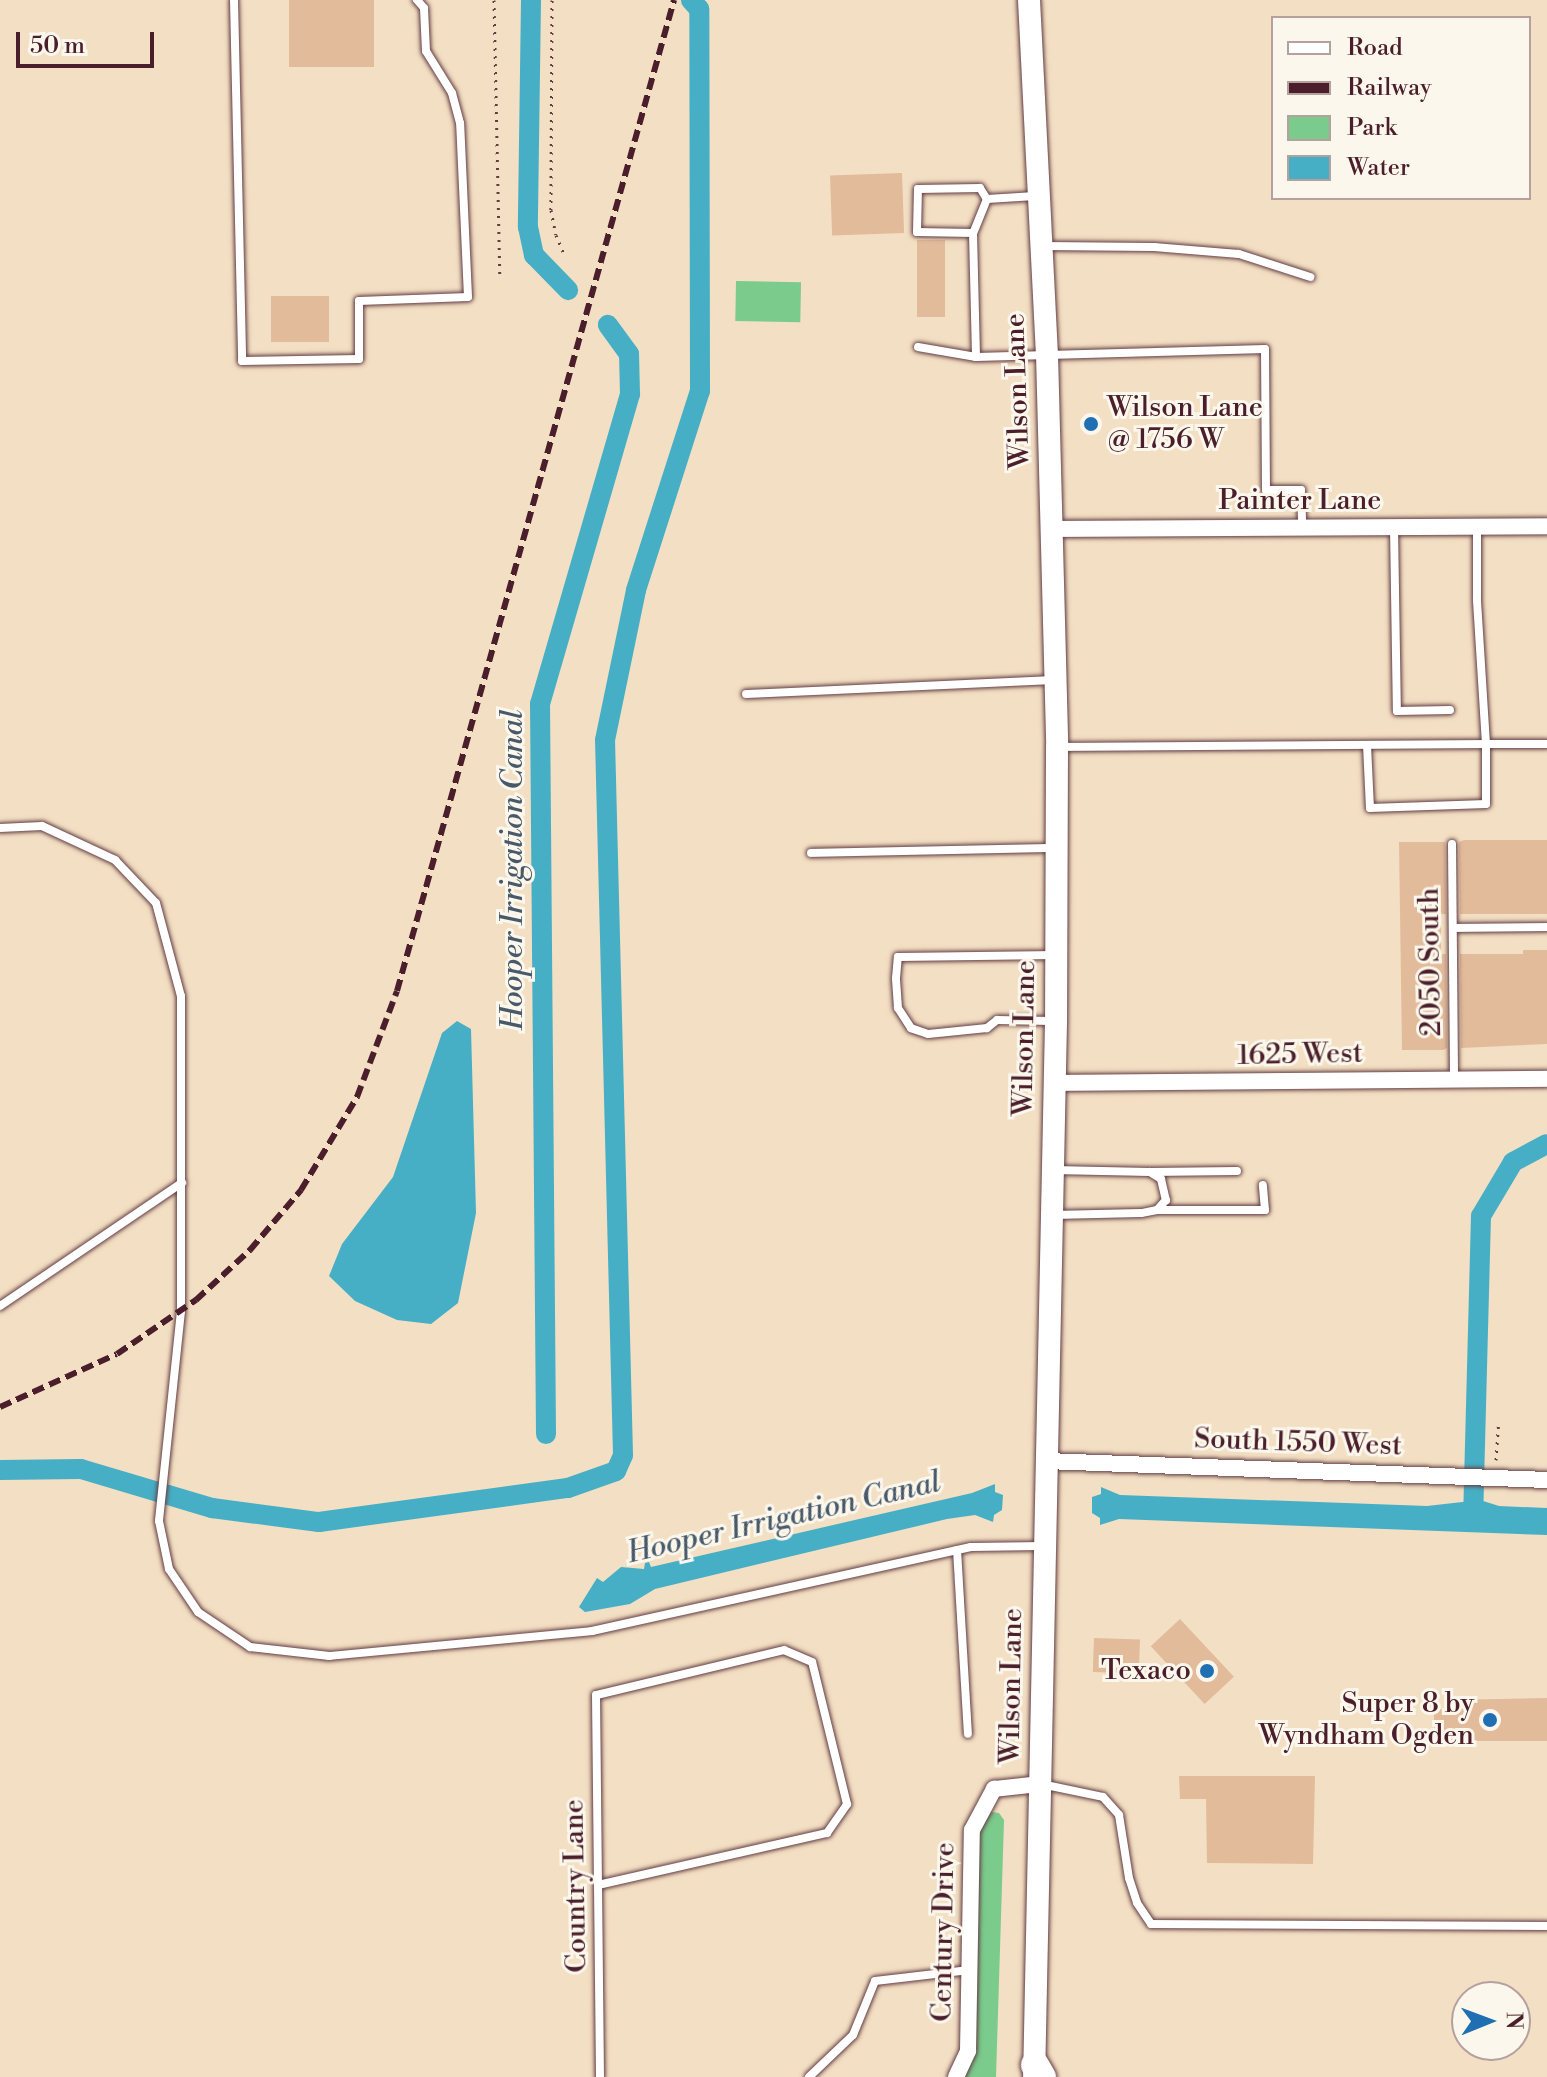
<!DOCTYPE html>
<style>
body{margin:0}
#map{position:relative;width:1547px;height:2077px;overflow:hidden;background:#f3dfc3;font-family:"Libre Bodoni",serif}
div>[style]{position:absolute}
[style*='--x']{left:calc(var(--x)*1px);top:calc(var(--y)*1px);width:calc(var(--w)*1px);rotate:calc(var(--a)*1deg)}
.green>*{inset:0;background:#7acb8c;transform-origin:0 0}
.water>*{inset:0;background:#46afc5}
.canal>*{height:20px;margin:-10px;padding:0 10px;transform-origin:10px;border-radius:10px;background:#46afc5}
.building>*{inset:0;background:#e2bb9a;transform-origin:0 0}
.path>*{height:3px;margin-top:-1.5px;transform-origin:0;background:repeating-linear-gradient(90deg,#633c42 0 2px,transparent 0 8px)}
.roads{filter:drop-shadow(0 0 2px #633c42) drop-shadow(0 0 2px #633c42)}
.service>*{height:8px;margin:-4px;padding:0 4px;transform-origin:4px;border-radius:4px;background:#fff}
.minor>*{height:16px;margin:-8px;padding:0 8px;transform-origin:8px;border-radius:8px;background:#fff}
.secondary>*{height:22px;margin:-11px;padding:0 11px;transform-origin:11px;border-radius:11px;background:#fff}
.motorway>*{height:28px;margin:-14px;padding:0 14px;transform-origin:14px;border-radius:14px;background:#fff}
.rail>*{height:6px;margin-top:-3px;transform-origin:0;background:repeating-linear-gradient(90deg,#4a1f2b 0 12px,transparent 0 18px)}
.dots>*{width:22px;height:22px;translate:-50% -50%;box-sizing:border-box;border:4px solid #fbf7ec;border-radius:50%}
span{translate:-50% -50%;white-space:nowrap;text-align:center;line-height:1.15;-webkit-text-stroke:6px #fbf7ec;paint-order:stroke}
.street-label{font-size:28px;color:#4a1f2b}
.poi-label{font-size:28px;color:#4a1f2b}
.left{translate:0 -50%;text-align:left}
.right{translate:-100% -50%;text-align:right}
.water-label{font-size:30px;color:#485969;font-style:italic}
.legend{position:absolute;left:1271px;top:16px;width:260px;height:184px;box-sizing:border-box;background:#fbf7ec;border:2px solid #b4a19f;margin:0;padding:10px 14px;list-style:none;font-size:24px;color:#4a1f2b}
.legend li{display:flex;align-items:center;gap:16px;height:40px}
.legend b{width:40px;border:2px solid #b4a19f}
.north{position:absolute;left:1451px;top:1981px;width:80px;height:80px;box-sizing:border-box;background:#fbf7ec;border:2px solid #b4a19f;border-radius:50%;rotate:89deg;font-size:22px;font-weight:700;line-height:32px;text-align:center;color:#4a1f2b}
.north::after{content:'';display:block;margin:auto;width:28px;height:36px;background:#1f6fb2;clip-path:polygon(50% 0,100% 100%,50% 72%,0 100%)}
.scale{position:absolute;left:16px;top:32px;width:138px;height:36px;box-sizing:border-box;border:4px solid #4a1f2b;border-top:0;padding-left:10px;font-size:24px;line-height:28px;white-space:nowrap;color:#4a1f2b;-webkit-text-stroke:6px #fbf7ec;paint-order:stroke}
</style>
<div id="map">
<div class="green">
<i style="left:736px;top:281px;width:65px;height:40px;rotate:1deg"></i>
<i style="clip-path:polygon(992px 1812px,999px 1813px,1004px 1820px,996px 2077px,965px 2077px,974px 1842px,983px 1820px)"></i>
</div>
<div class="water">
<i style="clip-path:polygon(457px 1021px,471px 1029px,476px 1213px,458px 1303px,431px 1324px,397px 1320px,355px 1301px,329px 1276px,342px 1244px,393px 1177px,442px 1033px)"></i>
<i style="clip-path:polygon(995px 1484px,995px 1492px,1003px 1495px,1002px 1510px,994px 1515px,993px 1522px,975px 1515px,947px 1519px,655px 1589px,630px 1604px,585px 1612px,579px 1607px,597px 1578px,603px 1582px,621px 1567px,644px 1569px,645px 1563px,649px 1562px,651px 1567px,972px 1493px)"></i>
<i style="clip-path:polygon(1101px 1487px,1120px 1495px,1427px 1506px,1480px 1500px,1499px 1506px,1547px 1508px,1547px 1535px,1119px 1519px,1100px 1525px,1100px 1518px,1092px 1513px,1092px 1497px,1101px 1494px)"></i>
</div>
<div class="canal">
<i style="--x:531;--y:0;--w:227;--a:90.8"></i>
<i style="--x:528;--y:227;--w:29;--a:78"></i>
<i style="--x:534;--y:255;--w:49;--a:45.8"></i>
<i style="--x:546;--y:1434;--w:730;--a:-90.47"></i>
<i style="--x:540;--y:704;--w:323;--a:-73.8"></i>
<i style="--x:630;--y:394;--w:40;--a:-91.4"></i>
<i style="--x:629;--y:354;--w:36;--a:-126"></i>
<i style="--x:0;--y:1470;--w:81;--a:-0.7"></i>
<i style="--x:81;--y:1469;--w:137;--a:16.6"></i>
<i style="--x:212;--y:1508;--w:108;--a:7.5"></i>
<i style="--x:319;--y:1522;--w:251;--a:-7.8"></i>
<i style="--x:568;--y:1488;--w:51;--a:-19.5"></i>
<i style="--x:616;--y:1471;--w:17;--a:-66"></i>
<i style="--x:623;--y:1455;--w:715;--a:-91.44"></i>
<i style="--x:605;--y:740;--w:153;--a:-78.3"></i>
<i style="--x:636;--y:590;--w:209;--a:-72.2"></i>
<i style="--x:700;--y:391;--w:382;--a:-90.1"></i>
<i style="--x:699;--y:9;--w:12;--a:-132"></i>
<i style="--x:1473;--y:1521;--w:305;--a:-88.5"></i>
<i style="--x:1481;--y:1216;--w:63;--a:-59.3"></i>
<i style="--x:1513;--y:1162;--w:38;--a:-28"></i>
</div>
<div class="building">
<i style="left:289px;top:0;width:85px;height:67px"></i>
<i style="left:902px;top:173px;width:60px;height:72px;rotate:88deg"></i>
<i style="left:917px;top:240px;width:28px;height:77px"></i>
<i style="left:329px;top:296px;width:46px;height:58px;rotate:90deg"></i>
<i style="clip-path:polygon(1464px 840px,1547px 840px,1547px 914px,1460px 914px,1459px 842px)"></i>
<i style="clip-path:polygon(1399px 842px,1445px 842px,1446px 914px,1441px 914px,1441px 954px,1446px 954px,1447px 1048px,1443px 1050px,1402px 1050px)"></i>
<i style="clip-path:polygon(1523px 950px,1547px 950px,1547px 1044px,1461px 1048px,1460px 954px,1523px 954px)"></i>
<i style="left:1180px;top:1619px;width:79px;height:40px;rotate:47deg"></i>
<i style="left:1094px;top:1638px;width:46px;height:34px;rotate:2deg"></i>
<i style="clip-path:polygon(1547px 1698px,1547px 1741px,1447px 1741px,1447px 1732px,1434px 1731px,1434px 1709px,1447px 1709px,1447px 1700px)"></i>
<i style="clip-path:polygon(1179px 1776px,1315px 1776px,1313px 1864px,1207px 1863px,1206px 1799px,1180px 1799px)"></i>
</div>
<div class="path">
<i style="--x:494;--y:0;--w:275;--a:88.8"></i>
<i style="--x:552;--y:0;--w:210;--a:90.3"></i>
<i style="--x:551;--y:210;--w:25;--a:79"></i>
<i style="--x:556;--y:235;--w:21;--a:67"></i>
<i style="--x:1496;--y:1460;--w:39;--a:-86"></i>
</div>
<div class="roads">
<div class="service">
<i style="--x:234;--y:0;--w:361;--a:88.7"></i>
<i style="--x:242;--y:361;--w:117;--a:-1"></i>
<i style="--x:359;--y:359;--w:58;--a:-90"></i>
<i style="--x:359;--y:301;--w:109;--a:-2.1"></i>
<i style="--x:468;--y:297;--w:174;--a:-92.6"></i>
<i style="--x:460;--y:123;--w:31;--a:-105"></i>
<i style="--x:452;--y:93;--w:49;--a:-121.8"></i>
<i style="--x:426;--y:51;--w:43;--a:-92.7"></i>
<i style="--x:424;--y:8;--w:11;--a:-131"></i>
<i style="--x:987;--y:199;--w:37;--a:112"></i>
<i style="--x:973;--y:233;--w:56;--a:-179"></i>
<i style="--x:917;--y:232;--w:43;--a:-88.7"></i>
<i style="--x:918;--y:189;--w:62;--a:-0.9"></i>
<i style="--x:980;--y:188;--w:13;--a:58"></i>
<i style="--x:987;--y:199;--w:48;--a:-3.6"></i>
<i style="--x:973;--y:233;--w:124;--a:88.6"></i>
<i style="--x:976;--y:357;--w:289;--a:-1.6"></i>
<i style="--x:1265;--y:349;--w:141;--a:89.6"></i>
<i style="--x:1266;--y:490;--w:35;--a:0"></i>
<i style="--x:1301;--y:490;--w:37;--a:88"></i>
<i style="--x:1043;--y:246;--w:111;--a:0.5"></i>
<i style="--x:1154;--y:247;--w:85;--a:4.7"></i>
<i style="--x:1239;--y:254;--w:75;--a:17.9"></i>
<i style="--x:918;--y:347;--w:59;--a:9.8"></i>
<i style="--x:1394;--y:527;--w:184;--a:89.1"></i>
<i style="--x:1397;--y:711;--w:53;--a:-1.1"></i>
<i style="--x:746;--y:694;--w:309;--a:-2.6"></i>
<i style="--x:1367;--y:745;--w:63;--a:87.3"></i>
<i style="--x:1370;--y:808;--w:116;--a:-2"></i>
<i style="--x:1486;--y:804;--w:60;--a:-90"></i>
<i style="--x:1486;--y:744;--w:61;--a:0"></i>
<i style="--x:1057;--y:747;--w:429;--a:-0.4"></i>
<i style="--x:1486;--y:744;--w:145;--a:-93.6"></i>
<i style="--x:1477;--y:599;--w:72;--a:-90"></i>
<i style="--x:0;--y:828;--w:42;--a:-2.7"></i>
<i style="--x:42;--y:826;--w:81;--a:25"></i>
<i style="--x:115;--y:860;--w:59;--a:46.4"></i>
<i style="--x:156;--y:903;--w:96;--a:75"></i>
<i style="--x:181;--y:996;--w:315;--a:90"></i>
<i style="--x:181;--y:1311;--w:211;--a:96"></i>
<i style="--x:159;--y:1521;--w:49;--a:78.2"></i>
<i style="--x:169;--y:1569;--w:52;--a:56"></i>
<i style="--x:198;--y:1612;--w:63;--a:33.9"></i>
<i style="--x:250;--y:1647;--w:80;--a:6.5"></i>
<i style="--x:329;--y:1656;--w:264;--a:-5.4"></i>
<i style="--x:592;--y:1631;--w:388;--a:-12.5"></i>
<i style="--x:971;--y:1547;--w:71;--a:-0.8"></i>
<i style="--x:1452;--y:844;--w:235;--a:89.5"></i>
<i style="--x:811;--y:853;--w:245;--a:-1.2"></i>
<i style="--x:1453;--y:928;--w:94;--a:-0.6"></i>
<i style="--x:1052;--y:1021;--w:55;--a:-179"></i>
<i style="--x:997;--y:1020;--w:13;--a:141"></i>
<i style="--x:987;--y:1028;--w:59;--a:174.2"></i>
<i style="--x:928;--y:1034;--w:18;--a:-161"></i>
<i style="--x:911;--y:1028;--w:24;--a:-123"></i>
<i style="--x:898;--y:1008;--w:30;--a:-94"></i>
<i style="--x:896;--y:978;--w:21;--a:-85"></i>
<i style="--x:898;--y:957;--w:158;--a:-0.7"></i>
<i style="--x:1053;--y:1170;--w:97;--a:1.2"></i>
<i style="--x:1150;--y:1172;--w:13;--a:32"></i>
<i style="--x:1161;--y:1179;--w:22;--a:77"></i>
<i style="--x:1166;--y:1200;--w:13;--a:132"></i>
<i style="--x:1157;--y:1210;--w:16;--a:169"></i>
<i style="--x:1141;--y:1213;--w:88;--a:178.7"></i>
<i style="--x:1150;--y:1172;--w:87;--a:-0.7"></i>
<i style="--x:1157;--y:1210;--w:108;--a:0"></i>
<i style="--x:1265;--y:1210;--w:25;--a:-95"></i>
<i style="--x:0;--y:1306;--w:220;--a:-34.1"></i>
<i style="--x:957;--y:1550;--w:184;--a:86.6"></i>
<i style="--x:1041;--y:1784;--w:63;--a:11.8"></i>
<i style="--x:1103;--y:1797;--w:24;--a:48"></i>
<i style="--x:1119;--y:1815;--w:64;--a:81"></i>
<i style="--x:1129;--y:1878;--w:26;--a:72"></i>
<i style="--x:1137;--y:1903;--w:25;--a:56"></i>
<i style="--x:1151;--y:1924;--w:396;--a:0.3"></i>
<i style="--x:598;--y:1885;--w:235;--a:-12.8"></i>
<i style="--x:827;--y:1833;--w:35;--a:-55"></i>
<i style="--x:847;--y:1804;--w:146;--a:-103.8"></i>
<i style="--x:812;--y:1662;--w:30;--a:-157"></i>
<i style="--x:784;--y:1650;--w:193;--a:166.5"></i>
<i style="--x:596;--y:1695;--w:190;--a:89.4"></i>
<i style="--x:598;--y:1885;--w:192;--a:89.4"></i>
<i style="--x:809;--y:2077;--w:61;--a:-43.7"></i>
<i style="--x:853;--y:2035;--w:58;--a:-67.8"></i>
<i style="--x:875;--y:1981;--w:95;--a:-6.7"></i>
</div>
<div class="minor">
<i style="--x:1053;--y:529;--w:494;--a:-0.3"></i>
<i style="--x:1055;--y:1083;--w:492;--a:-0.5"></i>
<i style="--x:1046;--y:1461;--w:501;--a:2.17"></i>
<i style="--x:956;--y:2077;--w:29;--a:-65"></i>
<i style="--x:968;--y:2051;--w:221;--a:-89"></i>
<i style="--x:972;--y:1830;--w:47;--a:-61.8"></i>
<i style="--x:994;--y:1789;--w:46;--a:-6.2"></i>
</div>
<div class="secondary">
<i style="--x:1029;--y:0;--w:354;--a:87.1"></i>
<i style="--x:1047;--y:354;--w:393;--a:88.5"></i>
<i style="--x:1057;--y:747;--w:275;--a:90.2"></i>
<i style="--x:1056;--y:1022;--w:1055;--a:91.19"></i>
</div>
<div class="motorway">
<i style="--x:1035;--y:2065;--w:14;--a:60"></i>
</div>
</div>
<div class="rail">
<i style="--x:0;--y:1407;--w:128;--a:-24.4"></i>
<i style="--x:117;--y:1354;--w:96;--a:-34.4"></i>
<i style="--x:196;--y:1300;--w:74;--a:-42.8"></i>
<i style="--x:250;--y:1250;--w:79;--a:-49.6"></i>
<i style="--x:301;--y:1190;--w:109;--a:-58.9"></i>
<i style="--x:357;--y:1097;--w:113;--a:-69.3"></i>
<i style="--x:397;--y:991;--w:1029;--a:-74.38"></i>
</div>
<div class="dots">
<i style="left:1091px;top:424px;background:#1f6fb2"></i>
<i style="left:1207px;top:1671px;background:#1f6fb2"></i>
<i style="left:1490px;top:1720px;background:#1f6fb2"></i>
</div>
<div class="street-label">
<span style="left:1018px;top:391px;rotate:-92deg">Wilson Lane</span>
<span style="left:1300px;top:501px">Painter Lane</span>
<span style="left:1431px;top:962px;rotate:-91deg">2050 South</span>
<span style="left:1025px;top:1038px;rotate:-89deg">Wilson Lane</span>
<span style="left:1300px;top:1055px;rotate:-1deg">1625 West</span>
<span style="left:1298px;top:1443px;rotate:2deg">South 1550 West</span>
<span style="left:1012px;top:1686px;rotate:-89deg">Wilson Lane</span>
<span style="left:576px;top:1886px;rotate:-91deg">Country Lane</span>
<span style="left:944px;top:1932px;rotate:-89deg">Century Drive</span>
</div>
<div class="poi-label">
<span class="left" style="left:1107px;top:424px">Wilson Lane<br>@ 1756 W</span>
<span class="right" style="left:1191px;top:1671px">Texaco</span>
<span class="right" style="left:1474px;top:1720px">Super 8 by<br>Wyndham Ogden</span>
</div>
<div class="water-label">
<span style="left:513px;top:870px;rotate:-90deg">Hooper Irrigation Canal</span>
<span style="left:784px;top:1518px;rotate:-13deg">Hooper Irrigation Canal</span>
</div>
<ul class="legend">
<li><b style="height:10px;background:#fff"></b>Road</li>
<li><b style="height:10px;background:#4a1f2b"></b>Railway</li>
<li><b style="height:22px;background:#7acb8c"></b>Park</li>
<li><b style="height:22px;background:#46afc5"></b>Water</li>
</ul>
<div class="north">N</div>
<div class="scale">50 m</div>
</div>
